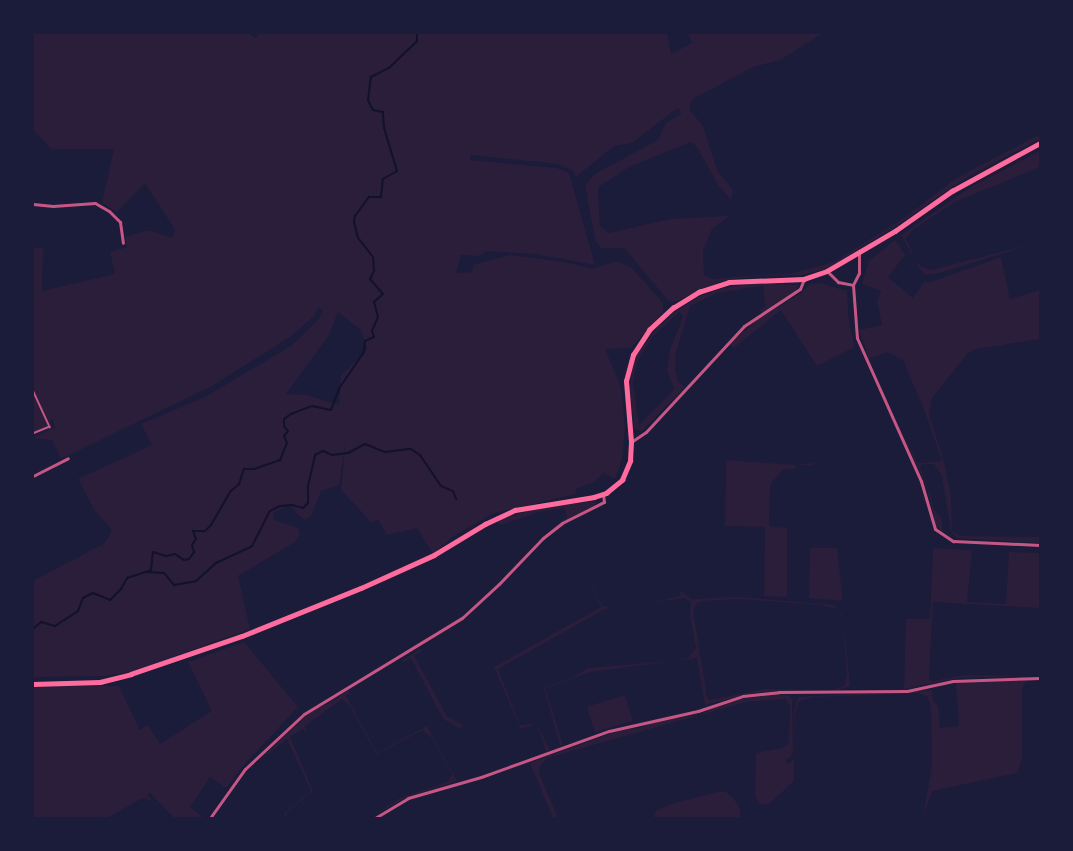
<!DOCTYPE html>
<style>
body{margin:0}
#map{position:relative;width:1073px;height:851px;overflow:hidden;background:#1b1b3a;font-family:Signika,sans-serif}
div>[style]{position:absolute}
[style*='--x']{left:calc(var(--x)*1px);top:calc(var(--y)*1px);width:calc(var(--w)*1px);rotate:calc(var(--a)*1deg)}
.green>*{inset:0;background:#2a1e3b;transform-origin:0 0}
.stream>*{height:2px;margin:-1px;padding:0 1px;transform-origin:1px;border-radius:1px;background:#12122b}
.service>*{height:1.5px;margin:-0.75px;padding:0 0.75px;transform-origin:0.75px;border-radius:0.75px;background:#c65784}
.minor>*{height:3px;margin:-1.5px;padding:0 1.5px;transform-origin:1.5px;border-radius:1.5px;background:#c65784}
.primary>*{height:4.5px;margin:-2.25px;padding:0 2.25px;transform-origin:2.25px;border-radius:2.25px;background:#ff6b9d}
span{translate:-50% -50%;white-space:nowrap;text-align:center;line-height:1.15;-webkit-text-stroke:6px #1b1b3a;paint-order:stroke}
.frame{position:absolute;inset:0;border:34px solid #1b1b3a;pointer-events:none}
</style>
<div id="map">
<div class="green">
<i style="clip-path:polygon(evenodd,33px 33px,247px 33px,256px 38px,260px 33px,667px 33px,671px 54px,692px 43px,688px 33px,823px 33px,780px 60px,753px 67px,693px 99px,690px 104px,690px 110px,703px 126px,717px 170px,733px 190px,731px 200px,718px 185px,697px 147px,691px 142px,629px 167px,600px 186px,598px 191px,600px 226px,609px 233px,670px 219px,729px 216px,712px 229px,703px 251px,704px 275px,713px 279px,756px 275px,789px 274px,834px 262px,904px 218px,955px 179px,1040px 134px,1040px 139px,966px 178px,893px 228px,826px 269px,802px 275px,756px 276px,722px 281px,674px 302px,668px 300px,624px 248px,601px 248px,595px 240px,585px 185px,595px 174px,658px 140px,666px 123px,681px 114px,680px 109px,676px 109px,632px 143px,614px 146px,576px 177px,572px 170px,558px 164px,471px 155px,470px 160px,557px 168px,569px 173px,595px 265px,535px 254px,487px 251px,479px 256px,461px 255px,456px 273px,472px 272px,473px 265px,510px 255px,565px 262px,593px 269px,616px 261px,632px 268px,663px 303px,663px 312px,631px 348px,605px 349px,621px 387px,625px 428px,622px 459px,615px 479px,603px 473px,594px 482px,576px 489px,576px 494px,494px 513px,452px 537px,433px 554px,417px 528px,387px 535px,378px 519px,372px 523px,341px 490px,346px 440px,339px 485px,321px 491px,311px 516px,305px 520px,297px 514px,293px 507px,286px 506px,273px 513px,274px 520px,298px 528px,300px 534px,295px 542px,238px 576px,250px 629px,131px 672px,105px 676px,33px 677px,33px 581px,105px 543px,112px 530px,95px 511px,78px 479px,152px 445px,141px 424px,205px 397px,291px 346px,318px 320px,323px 310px,318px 308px,314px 316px,290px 337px,212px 386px,61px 459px,52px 440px,33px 438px,53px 428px,56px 429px,52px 419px,48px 427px,33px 431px,33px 248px,43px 248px,42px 291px,115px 274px,110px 252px,127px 247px,125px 237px,149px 230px,172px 238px,175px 230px,145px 183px,117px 212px,102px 203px,114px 149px,52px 149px,33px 130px,33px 33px,338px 312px,361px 330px,367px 349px,341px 376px,339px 405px,307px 395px,286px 394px,329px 335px,338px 312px)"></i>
<i style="clip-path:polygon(1040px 151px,1040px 165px,1037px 168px,955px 202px,912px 230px,906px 239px,916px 261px,922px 267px,931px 270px,1040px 242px,939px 273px,927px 275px,922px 272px,901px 235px,971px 187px)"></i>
<i style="clip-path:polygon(895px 240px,905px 255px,888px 277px,913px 298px,925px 281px,928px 283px,1001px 257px,1010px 299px,1040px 290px,1040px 339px,975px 349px,968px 353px,932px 398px,929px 414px,944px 462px,951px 496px,952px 531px,961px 536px,1040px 537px,1040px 543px,957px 538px,951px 531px,942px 476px,934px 464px,922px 464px,920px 467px,931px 496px,933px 508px,941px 517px,943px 533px,936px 525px,927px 487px,901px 430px,918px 463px,942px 461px,925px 412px,903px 360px,887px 352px,869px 359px,859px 330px,882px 325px,877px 302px,881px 291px,862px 284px,869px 261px)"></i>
<i style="clip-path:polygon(evenodd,758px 283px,799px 285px,796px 291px,762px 312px,759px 310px,765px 306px,763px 286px,717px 293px,690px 306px,676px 353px,675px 371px,679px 382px,685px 387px,642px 431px,634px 429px,630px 391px,632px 368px,636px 356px,657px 328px,676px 311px,698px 297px,723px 288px,758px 283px,679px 312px,683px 317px,670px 350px,667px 371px,674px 388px,672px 392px,639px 425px,633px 384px,637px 362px,653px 336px,679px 312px)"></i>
<i style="clip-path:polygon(820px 283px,847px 291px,849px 323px,855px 347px,817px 366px,781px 310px,734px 348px,729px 344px,758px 319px,800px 294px,810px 284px)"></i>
<i style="clip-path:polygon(726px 460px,796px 465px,816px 462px,811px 465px,796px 465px,795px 469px,783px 469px,770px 485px,769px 526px,787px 528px,787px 597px,764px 596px,765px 527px,725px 526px)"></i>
<i style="clip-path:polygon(598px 501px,592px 507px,544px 535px,567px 517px,565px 508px,539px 512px,500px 525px,496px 521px,537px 508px)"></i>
<i style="clip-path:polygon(810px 548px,837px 548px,843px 601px,809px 598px)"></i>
<i style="clip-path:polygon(933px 548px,972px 550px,967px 602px,1006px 604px,1009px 552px,1040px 553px,1040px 608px,933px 602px,929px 680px,933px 681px,963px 675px,1040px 676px,959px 678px,904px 689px,906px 619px,930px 619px)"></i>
<i style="clip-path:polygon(evenodd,580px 558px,602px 606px,613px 608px,659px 601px,679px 596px,681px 591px,691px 599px,739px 597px,834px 605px,843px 615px,850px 686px,833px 692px,754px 693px,705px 705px,697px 658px,590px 672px,545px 688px,563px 745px,560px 745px,544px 689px,545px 687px,573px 677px,588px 668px,672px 661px,688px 658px,696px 648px,690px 616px,691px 602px,685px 598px,605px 609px,498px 669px,520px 725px,537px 724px,550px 750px,546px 752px,537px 724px,521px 729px,494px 667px,601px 607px,580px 558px,738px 599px,822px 605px,837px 609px,843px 617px,847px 674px,845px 685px,833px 690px,764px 689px,710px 700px,707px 696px,693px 611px,697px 603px,702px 601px,738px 599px)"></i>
<i style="clip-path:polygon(244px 642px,298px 707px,242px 767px,226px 788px,210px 777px,190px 807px,204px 818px,174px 818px,150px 793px,147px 795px,170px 818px,152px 801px,143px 798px,107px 818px,33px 818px,33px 688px,48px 685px,119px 686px,140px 730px,148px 725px,160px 744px,212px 711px,188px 662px)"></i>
<i style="clip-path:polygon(420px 649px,422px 651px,414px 656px,447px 716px,464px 726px,459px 728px,443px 719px,411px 658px,402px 663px,402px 661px)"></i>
<i style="clip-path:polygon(1040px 679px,1026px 682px,1022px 688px,1022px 760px,1017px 773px,932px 791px,923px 818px,932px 765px,931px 707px,927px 696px,917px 693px,814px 697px,799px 701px,795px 714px,794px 781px,768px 805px,759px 804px,755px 795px,756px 753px,782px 748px,789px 743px,790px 706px,785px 699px,746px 702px,547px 758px,540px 766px,539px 773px,558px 818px,553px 818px,530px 763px,515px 768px,626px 728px,637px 729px,655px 721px,700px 715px,724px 702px,775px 694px,790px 696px,792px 699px,793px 750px,791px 757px,786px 760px,788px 764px,793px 760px,795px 752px,794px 712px,798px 697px,932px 690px,933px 701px,938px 706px,940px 728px,959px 726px,956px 683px,937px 685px,953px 682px)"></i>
<i style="clip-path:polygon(349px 690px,350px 693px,346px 696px,377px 753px,427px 726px,457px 781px,407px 797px,369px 818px,400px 798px,448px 782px,452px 774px,433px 739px,423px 730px,377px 754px,376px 754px,350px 706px,342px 699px,305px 726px,306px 733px,303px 729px,290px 737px,313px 791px,287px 812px,286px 818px,284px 813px,311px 791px,287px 739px,264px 757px,265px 755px,313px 709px,324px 706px)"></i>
<i style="left:625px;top:695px;width:27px;height:40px;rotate:73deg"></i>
<i style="clip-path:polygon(717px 792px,726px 792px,733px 798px,739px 806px,741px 818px,653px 818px,657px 810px,671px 804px)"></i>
</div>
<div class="stream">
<i style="--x:146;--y:572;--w:18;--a:3"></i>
<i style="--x:164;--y:573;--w:16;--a:50"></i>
<i style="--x:174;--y:585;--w:22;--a:-10"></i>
<i style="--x:196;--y:581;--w:27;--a:-42"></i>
<i style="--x:216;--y:563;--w:40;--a:-25"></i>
<i style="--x:252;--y:546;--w:39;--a:-63"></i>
<i style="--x:270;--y:511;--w:11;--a:-27"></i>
<i style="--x:280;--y:506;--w:12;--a:-5"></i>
<i style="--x:292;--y:505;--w:11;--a:15"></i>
<i style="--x:303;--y:508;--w:7;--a:-45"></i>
<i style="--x:308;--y:503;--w:17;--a:-90"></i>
<i style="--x:308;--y:486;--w:32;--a:-77"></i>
<i style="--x:315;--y:455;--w:9;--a:-27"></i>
<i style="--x:323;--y:451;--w:10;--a:24"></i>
<i style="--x:332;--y:455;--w:16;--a:-7"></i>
<i style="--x:348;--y:453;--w:19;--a:-28"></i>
<i style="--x:365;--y:444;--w:22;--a:22"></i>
<i style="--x:385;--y:452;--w:26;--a:-7"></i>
<i style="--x:411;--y:449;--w:11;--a:34"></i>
<i style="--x:420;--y:455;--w:37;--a:56"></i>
<i style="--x:441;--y:486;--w:13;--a:23"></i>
<i style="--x:453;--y:491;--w:9;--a:69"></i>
<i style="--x:33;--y:629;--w:11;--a:-41"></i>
<i style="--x:41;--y:622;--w:15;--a:16"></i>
<i style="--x:55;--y:626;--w:27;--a:-33"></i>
<i style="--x:78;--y:611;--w:14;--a:-69"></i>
<i style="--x:83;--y:598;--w:11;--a:-27"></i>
<i style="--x:93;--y:593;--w:18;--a:22"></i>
<i style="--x:110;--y:600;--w:16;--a:-45"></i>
<i style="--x:121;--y:589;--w:13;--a:-61"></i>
<i style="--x:127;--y:578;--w:25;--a:-18"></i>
<i style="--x:151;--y:570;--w:18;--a:-84"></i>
<i style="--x:153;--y:552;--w:14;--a:17"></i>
<i style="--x:166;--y:556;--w:9;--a:-13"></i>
<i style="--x:175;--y:554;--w:11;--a:34"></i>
<i style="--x:184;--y:560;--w:5;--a:-11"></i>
<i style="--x:189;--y:559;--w:9;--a:-54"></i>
<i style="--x:194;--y:552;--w:7;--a:-106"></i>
<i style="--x:192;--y:545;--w:7;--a:-56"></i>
<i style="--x:196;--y:539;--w:9;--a:-111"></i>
<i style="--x:193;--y:531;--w:12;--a:0"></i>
<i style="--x:205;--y:531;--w:8;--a:-45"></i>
<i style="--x:211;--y:525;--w:39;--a:-60"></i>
<i style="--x:231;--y:491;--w:11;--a:-41"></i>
<i style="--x:239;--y:484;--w:16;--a:-72"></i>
<i style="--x:244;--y:469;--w:10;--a:0"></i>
<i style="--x:254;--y:469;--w:28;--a:-19"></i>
<i style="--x:280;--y:460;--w:18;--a:-68"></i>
<i style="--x:287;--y:443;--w:8;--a:-113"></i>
<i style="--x:284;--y:436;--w:6;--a:-51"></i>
<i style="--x:288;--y:431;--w:6;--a:-129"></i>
<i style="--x:284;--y:426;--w:7;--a:-90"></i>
<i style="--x:284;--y:419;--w:9;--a:-36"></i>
<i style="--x:291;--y:414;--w:22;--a:-21"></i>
<i style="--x:312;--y:406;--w:19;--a:12"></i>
<i style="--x:331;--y:410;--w:25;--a:-69"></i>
<i style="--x:340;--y:387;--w:42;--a:-55.6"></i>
<i style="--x:364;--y:352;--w:11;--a:-85"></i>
<i style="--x:365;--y:341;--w:10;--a:-24"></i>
<i style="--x:374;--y:337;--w:6;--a:-108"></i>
<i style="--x:372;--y:331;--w:15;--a:-67"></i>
<i style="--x:378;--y:317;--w:16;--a:-105"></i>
<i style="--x:374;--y:302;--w:12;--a:-42"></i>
<i style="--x:383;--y:294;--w:20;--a:-131"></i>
<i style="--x:370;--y:279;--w:9;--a:-63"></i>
<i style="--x:374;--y:271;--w:14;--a:-94"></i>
<i style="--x:373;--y:257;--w:24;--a:-128"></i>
<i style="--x:358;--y:238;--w:16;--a:-104"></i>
<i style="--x:354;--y:222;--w:6;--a:-81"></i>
<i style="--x:355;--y:216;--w:24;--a:-54"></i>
<i style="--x:369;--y:197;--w:12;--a:0"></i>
<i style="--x:381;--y:197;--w:18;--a:-84"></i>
<i style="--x:383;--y:179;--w:16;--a:-30"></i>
<i style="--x:397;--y:171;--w:45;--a:-106.8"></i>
<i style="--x:384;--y:128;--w:16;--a:-94"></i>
<i style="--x:383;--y:112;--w:10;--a:-169"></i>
<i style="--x:373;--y:110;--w:11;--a:-117"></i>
<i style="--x:368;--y:100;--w:23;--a:-83"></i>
<i style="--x:371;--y:77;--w:20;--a:-27"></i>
<i style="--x:389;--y:68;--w:39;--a:-44"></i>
<i style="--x:417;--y:41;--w:8;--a:-90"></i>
</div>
<div class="service">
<i style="--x:33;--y:390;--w:41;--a:65.3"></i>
<i style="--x:50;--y:427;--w:18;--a:158"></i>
</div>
<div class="minor">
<i style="--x:33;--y:204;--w:20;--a:6"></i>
<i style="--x:53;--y:206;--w:42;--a:-4.1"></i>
<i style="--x:95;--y:203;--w:16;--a:30"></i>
<i style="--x:109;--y:211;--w:16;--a:45"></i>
<i style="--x:120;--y:222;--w:21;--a:82"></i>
<i style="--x:859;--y:253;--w:20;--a:90"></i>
<i style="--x:859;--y:273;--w:13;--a:117"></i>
<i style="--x:853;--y:285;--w:53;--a:85.7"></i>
<i style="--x:857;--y:338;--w:157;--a:65.9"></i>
<i style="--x:921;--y:481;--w:50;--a:73.7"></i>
<i style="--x:935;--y:529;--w:22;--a:34"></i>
<i style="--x:953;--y:541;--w:87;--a:2.6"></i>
<i style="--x:827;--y:271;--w:16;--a:45"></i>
<i style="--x:838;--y:282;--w:15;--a:11"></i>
<i style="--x:631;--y:442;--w:18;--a:-34"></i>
<i style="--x:646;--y:432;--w:144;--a:-47.2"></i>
<i style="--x:744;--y:326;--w:67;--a:-33.5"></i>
<i style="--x:800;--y:289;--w:11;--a:-68"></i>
<i style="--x:33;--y:476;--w:39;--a:-27"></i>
<i style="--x:210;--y:818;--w:60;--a:-54.5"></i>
<i style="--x:245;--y:769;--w:81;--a:-43"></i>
<i style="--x:304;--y:714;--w:185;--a:-31.3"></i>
<i style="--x:462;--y:618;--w:50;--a:-42.6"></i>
<i style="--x:499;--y:584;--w:64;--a:-46.3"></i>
<i style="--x:543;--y:538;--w:24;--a:-38"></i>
<i style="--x:562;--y:523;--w:47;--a:-26.6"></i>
<i style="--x:604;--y:502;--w:8;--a:-97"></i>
<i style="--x:375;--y:818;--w:39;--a:-31"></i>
<i style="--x:408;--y:798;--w:76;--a:-16"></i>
<i style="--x:481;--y:777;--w:136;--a:-19.8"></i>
<i style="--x:609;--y:731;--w:91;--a:-12.7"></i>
<i style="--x:698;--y:711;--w:47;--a:-18.4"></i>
<i style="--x:743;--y:696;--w:36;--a:-6"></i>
<i style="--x:779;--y:692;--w:128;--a:-0.4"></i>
<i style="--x:907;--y:691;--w:47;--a:-12.3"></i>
<i style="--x:953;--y:681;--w:87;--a:-2"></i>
</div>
<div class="primary">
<i style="--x:33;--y:684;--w:67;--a:-1.7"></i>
<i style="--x:100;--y:682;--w:32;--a:-14"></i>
<i style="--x:131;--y:674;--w:117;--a:-18.9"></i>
<i style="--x:242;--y:636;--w:128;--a:-22"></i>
<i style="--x:361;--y:588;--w:80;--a:-24.3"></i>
<i style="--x:434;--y:555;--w:60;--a:-31.3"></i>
<i style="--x:485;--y:524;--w:33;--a:-25"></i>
<i style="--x:515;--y:510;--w:80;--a:-9.3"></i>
<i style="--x:594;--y:497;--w:13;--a:-18"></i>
<i style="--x:606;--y:493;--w:21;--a:-39"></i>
<i style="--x:622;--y:480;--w:21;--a:-67"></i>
<i style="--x:630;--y:461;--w:19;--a:-87"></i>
<i style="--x:631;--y:442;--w:61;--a:-94.7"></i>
<i style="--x:626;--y:381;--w:27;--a:-75"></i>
<i style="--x:633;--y:355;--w:30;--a:-57"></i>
<i style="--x:649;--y:330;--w:33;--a:-43"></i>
<i style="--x:673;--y:308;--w:31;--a:-32"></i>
<i style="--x:699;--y:292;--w:32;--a:-18"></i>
<i style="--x:729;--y:282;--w:75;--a:-2.3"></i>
<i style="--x:804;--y:279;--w:24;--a:-19"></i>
<i style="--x:827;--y:271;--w:79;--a:-30.5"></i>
<i style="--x:895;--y:231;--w:70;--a:-35.1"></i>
<i style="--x:952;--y:191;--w:100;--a:-28.6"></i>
</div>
<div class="frame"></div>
</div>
